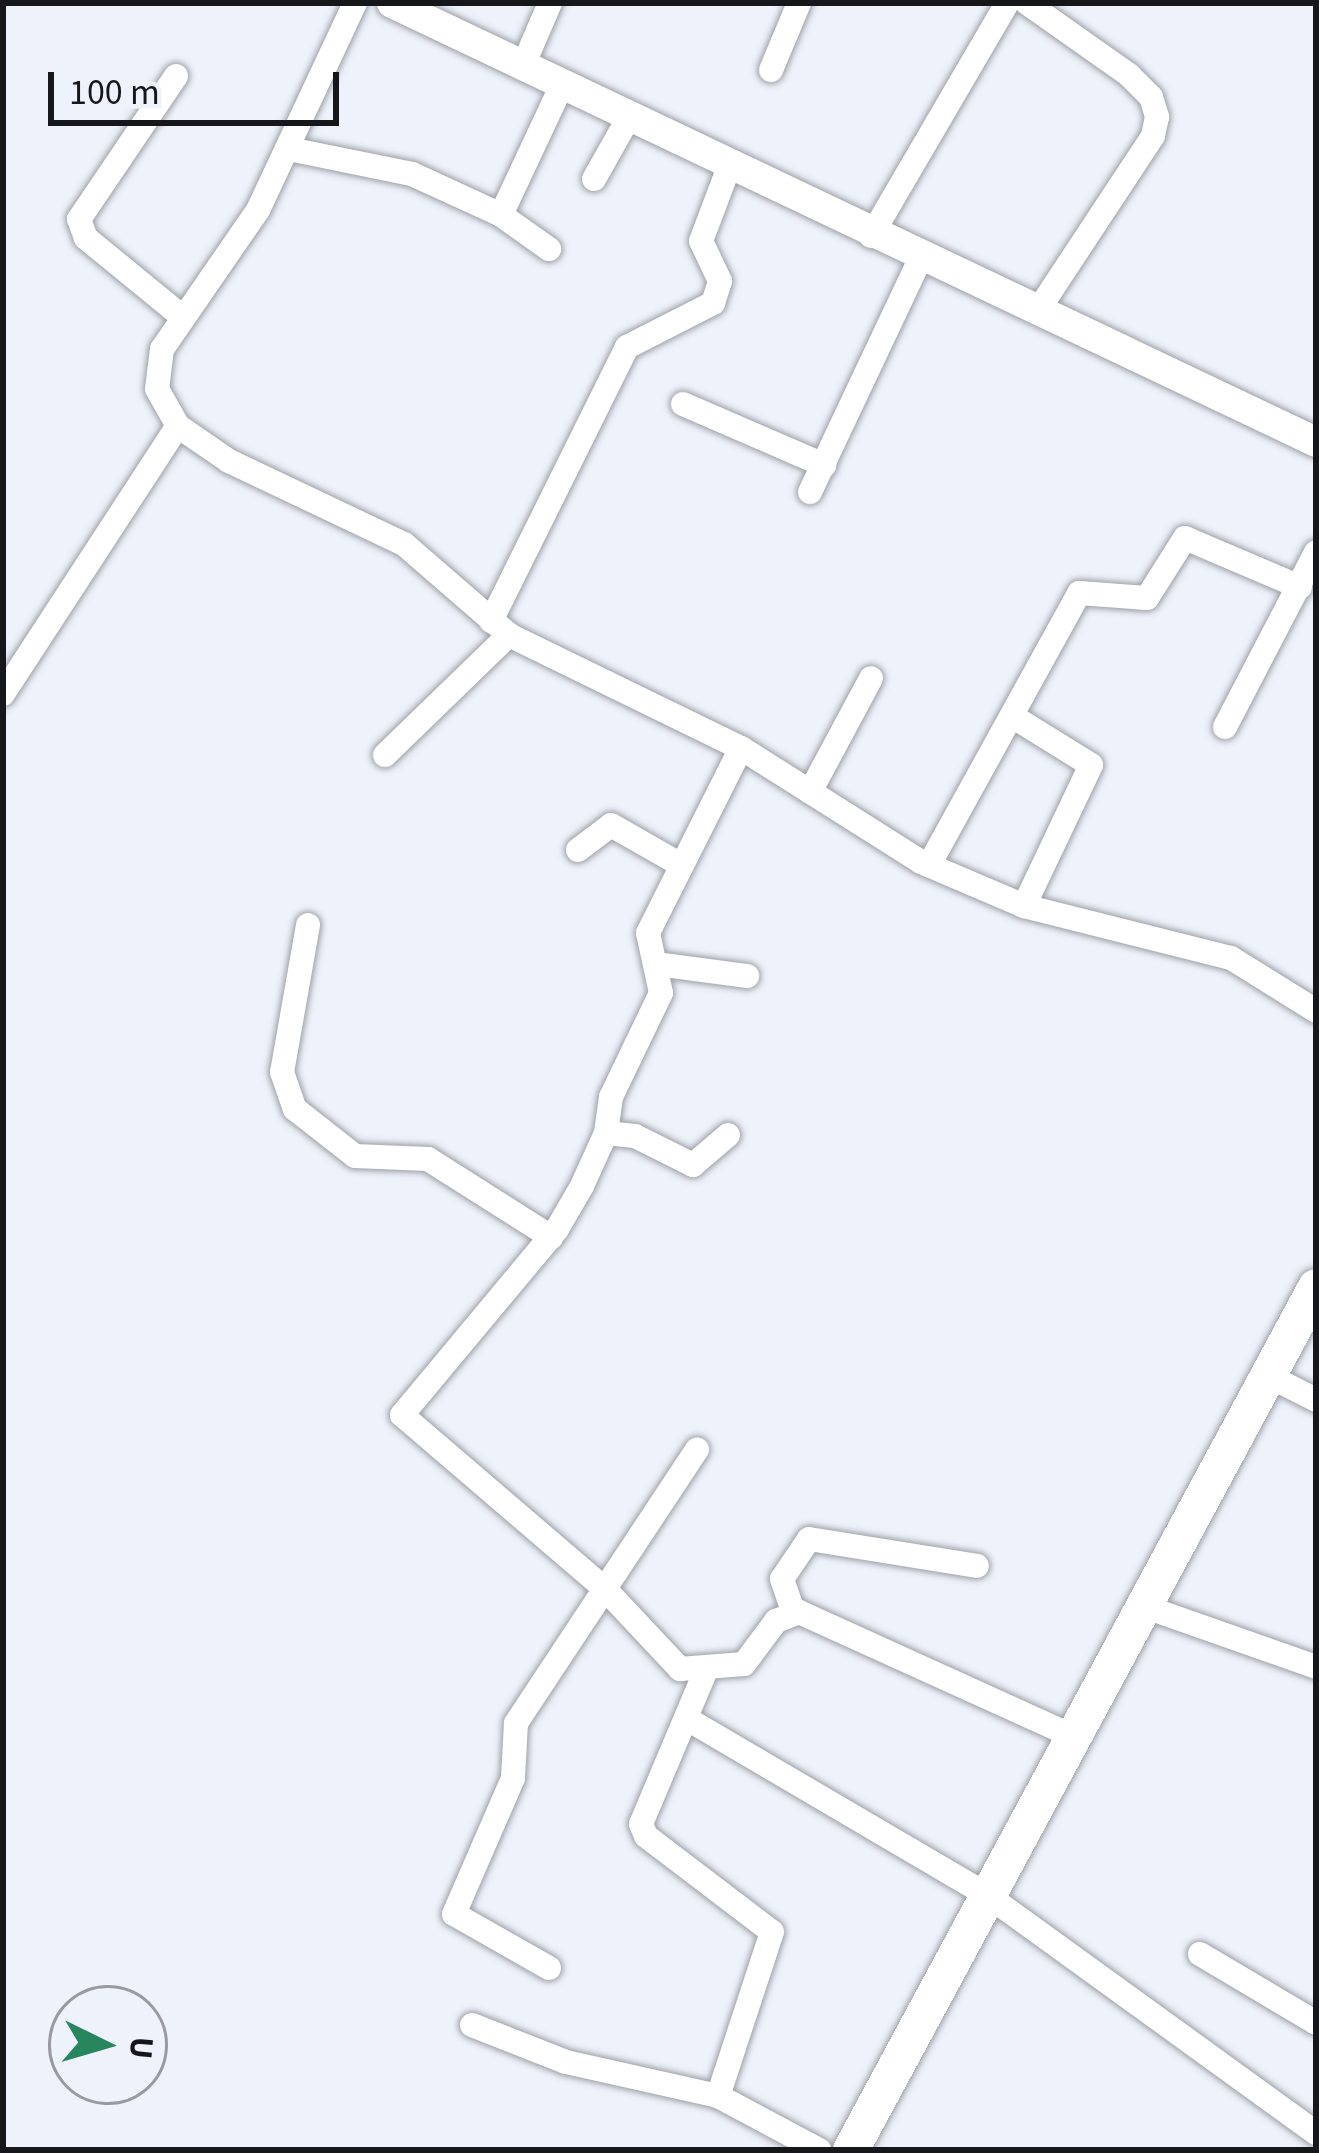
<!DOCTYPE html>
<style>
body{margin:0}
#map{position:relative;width:1319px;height:2153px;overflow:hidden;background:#eef2fa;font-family:"Source Sans 3",sans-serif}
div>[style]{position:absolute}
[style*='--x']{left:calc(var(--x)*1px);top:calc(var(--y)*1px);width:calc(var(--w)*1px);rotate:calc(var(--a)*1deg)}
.roads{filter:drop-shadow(0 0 3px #9da1a8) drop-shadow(0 0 3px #9da1a8)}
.minor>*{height:24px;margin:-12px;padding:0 12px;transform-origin:12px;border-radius:12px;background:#fff}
.major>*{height:30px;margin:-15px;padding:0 15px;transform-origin:15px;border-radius:15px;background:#fff}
.highway>*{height:36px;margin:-18px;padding:0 18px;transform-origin:18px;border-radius:18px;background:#fff}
span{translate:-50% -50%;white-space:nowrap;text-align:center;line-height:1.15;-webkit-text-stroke:12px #eef2fa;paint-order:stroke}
.frame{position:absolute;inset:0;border:6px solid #16171a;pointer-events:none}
.north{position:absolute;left:48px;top:1985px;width:120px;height:120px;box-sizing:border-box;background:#eef2fa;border:3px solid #989aa0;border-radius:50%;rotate:95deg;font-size:33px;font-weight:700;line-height:48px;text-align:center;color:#16171a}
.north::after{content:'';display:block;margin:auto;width:42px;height:54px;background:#27865e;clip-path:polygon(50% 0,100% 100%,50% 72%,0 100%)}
.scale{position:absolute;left:48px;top:72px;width:291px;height:54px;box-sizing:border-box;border:6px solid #16171a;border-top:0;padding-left:15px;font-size:36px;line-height:42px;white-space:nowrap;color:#16171a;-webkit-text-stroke:9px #eef2fa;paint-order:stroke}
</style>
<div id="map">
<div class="roads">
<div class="minor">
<i style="--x:355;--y:3;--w:229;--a:115.1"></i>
<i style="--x:258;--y:210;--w:169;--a:124.6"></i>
<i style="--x:162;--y:349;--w:40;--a:97.1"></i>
<i style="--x:157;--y:389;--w:43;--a:60.4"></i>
<i style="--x:178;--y:426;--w:62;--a:34.5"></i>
<i style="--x:229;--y:461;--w:194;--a:25.4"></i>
<i style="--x:404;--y:544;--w:139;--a:40.9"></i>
<i style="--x:509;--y:635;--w:258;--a:26"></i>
<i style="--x:741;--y:748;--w:213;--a:32.3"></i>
<i style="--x:921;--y:862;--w:112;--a:23.1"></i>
<i style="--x:1024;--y:906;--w:213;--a:14.1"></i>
<i style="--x:1231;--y:958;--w:100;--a:31.9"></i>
<i style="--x:1027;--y:3;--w:125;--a:35.2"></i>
<i style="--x:1129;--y:75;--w:31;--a:45"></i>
<i style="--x:1151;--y:97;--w:21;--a:73"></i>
<i style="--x:1157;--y:117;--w:19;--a:102"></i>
<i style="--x:1153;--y:136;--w:211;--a:123.4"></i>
<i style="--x:522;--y:68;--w:71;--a:-66.7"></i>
<i style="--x:771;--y:70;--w:73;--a:-67.3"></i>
<i style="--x:176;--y:76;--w:173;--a:124.1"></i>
<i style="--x:79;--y:219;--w:20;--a:70"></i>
<i style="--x:86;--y:238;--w:120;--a:39.3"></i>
<i style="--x:289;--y:149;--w:126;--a:11.5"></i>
<i style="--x:412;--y:174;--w:98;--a:24.7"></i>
<i style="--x:501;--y:215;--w:59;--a:35.3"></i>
<i style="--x:594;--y:179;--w:69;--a:-60.5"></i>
<i style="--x:501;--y:215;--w:141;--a:-64.9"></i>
<i style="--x:871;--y:236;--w:270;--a:-59.7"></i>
<i style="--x:683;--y:404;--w:154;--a:23.4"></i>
<i style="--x:810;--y:492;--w:258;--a:-64.7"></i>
<i style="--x:491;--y:621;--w:306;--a:-63.6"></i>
<i style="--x:627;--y:347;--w:97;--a:-27.1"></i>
<i style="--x:713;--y:303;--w:23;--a:-72"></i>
<i style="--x:720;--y:281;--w:44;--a:-115.4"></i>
<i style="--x:701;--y:241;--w:79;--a:-69.3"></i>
<i style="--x:3;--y:694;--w:320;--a:-56.9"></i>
<i style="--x:1012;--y:716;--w:93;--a:31.8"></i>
<i style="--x:1091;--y:765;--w:156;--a:115.4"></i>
<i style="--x:1225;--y:727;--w:197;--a:-62.5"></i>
<i style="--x:741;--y:748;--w:207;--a:116.7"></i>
<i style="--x:648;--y:933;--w:61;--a:77.8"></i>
<i style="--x:661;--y:993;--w:115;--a:115.7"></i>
<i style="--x:611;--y:1097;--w:36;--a:98"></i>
<i style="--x:606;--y:1133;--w:58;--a:114.4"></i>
<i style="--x:582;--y:1186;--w:50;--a:120.2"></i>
<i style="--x:557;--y:1229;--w:242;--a:129.8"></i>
<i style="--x:402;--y:1415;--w:267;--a:40.6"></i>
<i style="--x:605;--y:1589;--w:110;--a:46.8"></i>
<i style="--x:680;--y:1669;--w:64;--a:-4.5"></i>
<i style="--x:744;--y:1664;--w:54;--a:-53.3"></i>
<i style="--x:776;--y:1621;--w:25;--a:-21"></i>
<i style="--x:799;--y:1612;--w:300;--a:24.4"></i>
<i style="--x:385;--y:755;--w:173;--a:-44.1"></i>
<i style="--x:810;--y:792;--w:129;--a:-61.8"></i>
<i style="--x:578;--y:850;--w:41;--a:-37.1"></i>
<i style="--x:611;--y:825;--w:81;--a:29.7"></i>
<i style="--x:929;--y:865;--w:311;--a:-61.1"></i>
<i style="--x:1079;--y:593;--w:68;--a:4.2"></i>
<i style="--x:1147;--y:598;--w:71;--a:-57.7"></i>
<i style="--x:1185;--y:538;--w:125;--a:23.1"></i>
<i style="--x:308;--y:925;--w:149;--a:100"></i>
<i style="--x:282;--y:1072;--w:39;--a:71"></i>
<i style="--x:295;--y:1109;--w:76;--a:38.1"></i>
<i style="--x:355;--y:1156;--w:73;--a:2.4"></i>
<i style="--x:428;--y:1159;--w:146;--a:32.4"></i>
<i style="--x:656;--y:964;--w:92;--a:7.5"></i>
<i style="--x:606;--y:1133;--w:29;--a:6"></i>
<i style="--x:635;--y:1136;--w:65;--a:26.6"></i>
<i style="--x:693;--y:1165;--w:46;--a:-40.6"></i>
<i style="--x:1267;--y:1375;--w:55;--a:27"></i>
<i style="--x:1143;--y:1606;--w:183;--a:19.4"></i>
<i style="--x:793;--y:1611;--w:34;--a:-109"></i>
<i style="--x:782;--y:1579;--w:48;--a:-56"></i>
<i style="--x:809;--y:1539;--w:170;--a:9.1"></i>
<i style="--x:706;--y:1670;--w:167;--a:112.9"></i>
<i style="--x:641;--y:1824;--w:13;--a:67"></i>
<i style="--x:646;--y:1836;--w:158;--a:37.3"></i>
<i style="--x:772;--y:1932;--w:173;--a:108.2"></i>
<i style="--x:689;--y:1720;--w:346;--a:30.4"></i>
<i style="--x:987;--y:1895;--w:406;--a:35.9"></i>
<i style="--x:1200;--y:1954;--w:135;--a:30.7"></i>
<i style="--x:549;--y:1968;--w:109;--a:-150.4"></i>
<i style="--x:454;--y:1914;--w:148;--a:-66.5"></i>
<i style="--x:513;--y:1778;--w:55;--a:-86.9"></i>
<i style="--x:516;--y:1723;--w:328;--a:-56.5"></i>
<i style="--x:472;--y:2025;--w:101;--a:21.5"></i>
<i style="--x:566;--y:2062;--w:156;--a:12.6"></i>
<i style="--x:718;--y:2096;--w:115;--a:28.1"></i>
</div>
<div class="major">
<i style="--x:392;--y:3;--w:1023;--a:25.41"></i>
</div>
<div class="highway">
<i style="--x:851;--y:2150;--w:980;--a:-61.68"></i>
</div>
</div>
<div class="frame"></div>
<div class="north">U</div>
<div class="scale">100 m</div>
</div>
